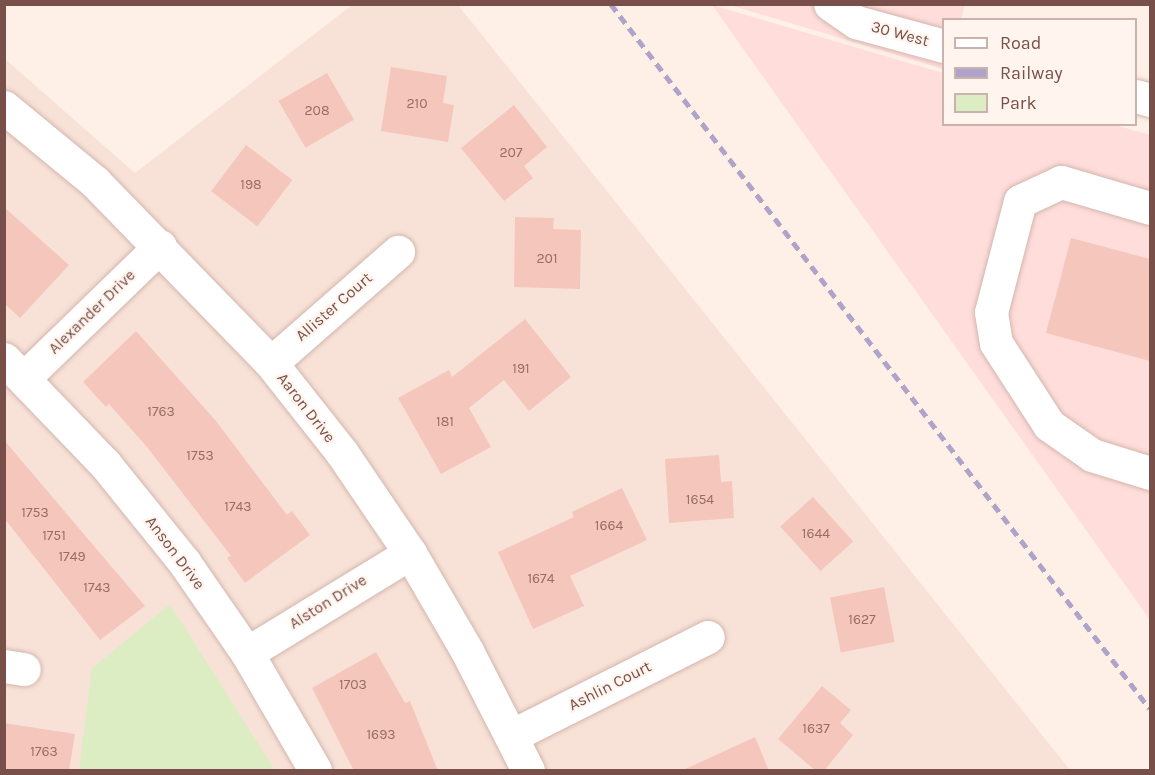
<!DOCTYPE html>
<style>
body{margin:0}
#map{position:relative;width:1155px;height:775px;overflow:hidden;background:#fef0e6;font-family:Karla,sans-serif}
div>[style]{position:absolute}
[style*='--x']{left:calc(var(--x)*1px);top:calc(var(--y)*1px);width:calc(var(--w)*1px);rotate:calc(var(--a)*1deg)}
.residential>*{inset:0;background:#f8e2d7}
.commercial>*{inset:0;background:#ffddda}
.green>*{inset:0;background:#ddedc3}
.building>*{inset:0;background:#f5c6bc;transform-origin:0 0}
.roads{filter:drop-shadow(0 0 2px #d3b6ae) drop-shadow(0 0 2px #d3b6ae)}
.minor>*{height:33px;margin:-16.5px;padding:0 16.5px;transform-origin:16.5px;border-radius:16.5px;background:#fff}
.rail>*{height:4.5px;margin-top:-2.25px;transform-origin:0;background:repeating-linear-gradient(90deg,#afa3c9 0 9px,transparent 0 15px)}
span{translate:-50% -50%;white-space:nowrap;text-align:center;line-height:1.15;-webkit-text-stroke:4.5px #fff5ee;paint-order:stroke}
.number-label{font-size:14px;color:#986d66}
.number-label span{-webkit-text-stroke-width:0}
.street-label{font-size:16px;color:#794f49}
.frame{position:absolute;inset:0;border:6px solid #794f49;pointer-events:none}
.legend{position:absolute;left:942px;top:18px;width:195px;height:108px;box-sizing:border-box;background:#fff5ee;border:2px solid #c9b3ac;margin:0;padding:8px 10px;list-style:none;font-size:18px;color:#794f49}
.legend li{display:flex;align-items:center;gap:12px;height:30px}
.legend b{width:30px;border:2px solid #c9b3ac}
</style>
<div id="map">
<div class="residential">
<i style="clip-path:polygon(352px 5px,458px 5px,1070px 770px,5px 770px,4px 58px,135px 173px)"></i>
</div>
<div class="commercial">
<i style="clip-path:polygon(712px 5px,943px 73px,944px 124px,1115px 125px,1150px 135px,1150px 620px)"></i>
<i style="clip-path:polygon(730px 5px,965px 5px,961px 19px,944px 20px,943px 69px)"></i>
</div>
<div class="green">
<i style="clip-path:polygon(170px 604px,275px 770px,79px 770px,92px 668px)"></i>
</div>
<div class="building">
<i style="clip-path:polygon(391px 67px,447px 76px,443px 103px,454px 105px,448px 142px,381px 131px)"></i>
<i style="left:327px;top:73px;width:54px;height:56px;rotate:60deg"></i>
<i style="clip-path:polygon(514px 105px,547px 147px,524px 166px,533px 178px,504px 201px,461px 148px)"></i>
<i style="left:246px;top:145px;width:58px;height:58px;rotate:37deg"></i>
<i style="clip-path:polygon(4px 207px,69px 265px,20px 318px,4px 303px)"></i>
<i style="clip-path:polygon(515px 217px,554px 218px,553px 229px,581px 230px,580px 289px,514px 287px)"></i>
<i style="clip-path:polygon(1071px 238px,1150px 259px,1150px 361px,1046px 333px)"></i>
<i style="clip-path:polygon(525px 319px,571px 377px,529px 411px,504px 380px,469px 408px,491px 447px,441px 474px,398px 398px,449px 370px,452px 377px)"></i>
<i style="clip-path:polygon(136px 331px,216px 421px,287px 515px,292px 511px,310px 535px,245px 583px,227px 558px,231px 556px,147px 447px,109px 404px,106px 407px,83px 382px)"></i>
<i style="clip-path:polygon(4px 440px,145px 606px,100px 640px,4px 518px)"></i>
<i style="clip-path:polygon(719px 455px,721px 482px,732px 481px,734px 518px,669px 523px,665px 459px)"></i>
<i style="clip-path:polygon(622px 488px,647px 540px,570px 576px,584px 606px,533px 629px,498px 552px,574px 517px,572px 512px)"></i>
<i style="left:813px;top:497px;width:60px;height:44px;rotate:48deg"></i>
<i style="left:884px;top:587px;width:56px;height:55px;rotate:79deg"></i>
<i style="clip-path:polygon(376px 652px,405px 703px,410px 701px,438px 771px,354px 771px,312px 688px)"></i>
<i style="clip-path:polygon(822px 686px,851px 710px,840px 723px,853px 735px,824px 771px,816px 771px,778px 739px)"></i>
<i style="clip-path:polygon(4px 723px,75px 734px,69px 771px,4px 771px)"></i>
<i style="clip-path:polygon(755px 737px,769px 771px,681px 771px)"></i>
</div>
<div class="roads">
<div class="minor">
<i style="--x:830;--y:4;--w:32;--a:35"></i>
<i style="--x:856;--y:22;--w:91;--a:15.3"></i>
<i style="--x:1136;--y:96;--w:15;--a:16"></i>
<i style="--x:4;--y:107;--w:118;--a:39.5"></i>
<i style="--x:95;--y:182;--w:252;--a:45.8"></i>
<i style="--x:271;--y:363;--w:115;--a:51.7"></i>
<i style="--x:342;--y:453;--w:121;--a:55.8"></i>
<i style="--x:410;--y:553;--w:113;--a:59.8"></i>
<i style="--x:467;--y:651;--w:134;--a:62.9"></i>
<i style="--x:1150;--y:208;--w:93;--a:-163.7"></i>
<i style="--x:1061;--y:182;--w:45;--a:155.1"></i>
<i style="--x:1020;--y:201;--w:115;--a:104.6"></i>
<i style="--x:991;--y:312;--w:31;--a:81"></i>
<i style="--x:996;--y:343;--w:98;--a:57.1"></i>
<i style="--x:1049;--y:425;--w:52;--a:34.9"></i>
<i style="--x:1092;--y:455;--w:61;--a:17.2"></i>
<i style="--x:4;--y:359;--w:146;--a:46.1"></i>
<i style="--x:105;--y:464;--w:126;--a:51.1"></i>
<i style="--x:184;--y:562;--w:111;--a:55.3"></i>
<i style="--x:247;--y:653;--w:135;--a:59.8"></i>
<i style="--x:271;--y:363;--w:169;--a:-41.2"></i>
<i style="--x:25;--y:377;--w:188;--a:-44.1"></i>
<i style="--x:247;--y:653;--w:191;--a:-31.5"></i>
<i style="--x:4;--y:666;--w:20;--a:9"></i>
<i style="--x:513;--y:735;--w:218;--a:-26.7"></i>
</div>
</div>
<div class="rail">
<i style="--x:611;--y:4;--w:887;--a:52.6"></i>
</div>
<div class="number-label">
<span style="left:417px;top:104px">210</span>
<span style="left:317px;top:111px">208</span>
<span style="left:511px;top:153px">207</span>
<span style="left:251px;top:185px">198</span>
<span style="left:547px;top:259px">201</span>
<span style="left:521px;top:369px">191</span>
<span style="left:161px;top:412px">1763</span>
<span style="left:445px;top:422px">181</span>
<span style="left:200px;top:456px">1753</span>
<span style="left:700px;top:500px">1654</span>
<span style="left:238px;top:507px">1743</span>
<span style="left:35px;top:513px">1753</span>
<span style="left:609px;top:526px">1664</span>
<span style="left:816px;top:534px">1644</span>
<span style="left:54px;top:536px">1751</span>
<span style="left:72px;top:557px">1749</span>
<span style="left:541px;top:579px">1674</span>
<span style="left:97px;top:588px">1743</span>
<span style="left:862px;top:620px">1627</span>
<span style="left:353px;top:685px">1703</span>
<span style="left:816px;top:729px">1637</span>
<span style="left:381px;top:735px">1693</span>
<span style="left:44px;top:752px">1763</span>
</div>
<div class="street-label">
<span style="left:900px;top:34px;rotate:15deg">30 West</span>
<span style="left:334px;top:307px;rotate:-41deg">Allister Court</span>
<span style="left:92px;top:312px;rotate:-44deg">Alexander Drive</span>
<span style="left:306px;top:408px;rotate:52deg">Aaron Drive</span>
<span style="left:175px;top:553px;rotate:53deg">Anson Drive</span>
<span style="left:328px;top:602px;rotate:-32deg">Alston Drive</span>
<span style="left:610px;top:686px;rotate:-27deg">Ashlin Court</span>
</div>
<div class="frame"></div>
<ul class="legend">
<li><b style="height:8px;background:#fff"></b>Road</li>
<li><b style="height:8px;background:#afa3c9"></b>Railway</li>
<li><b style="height:16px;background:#ddedc3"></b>Park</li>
</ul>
</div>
